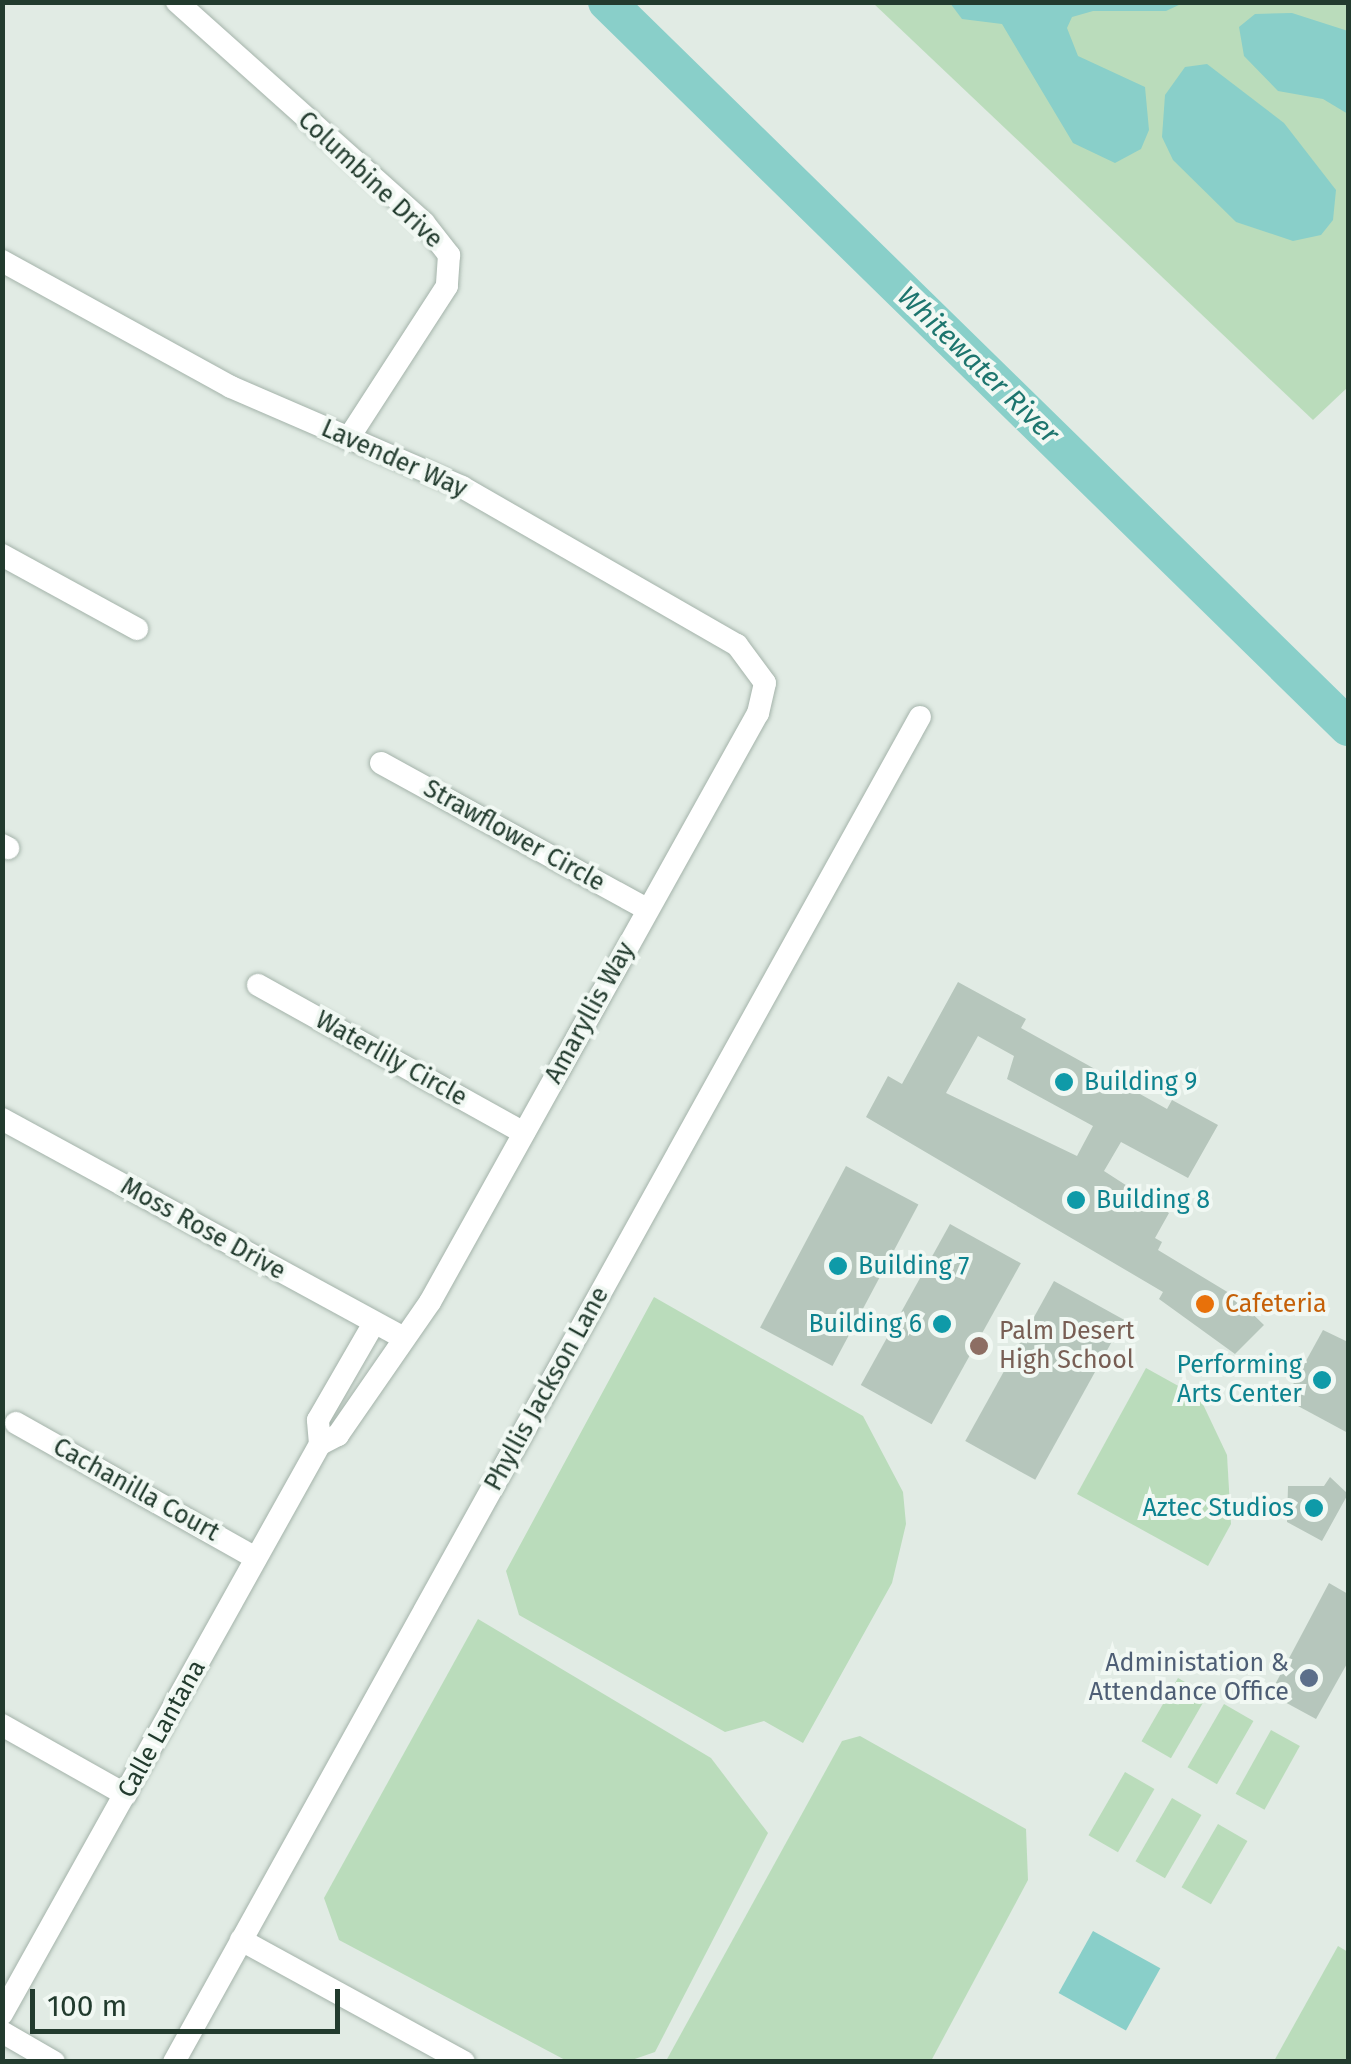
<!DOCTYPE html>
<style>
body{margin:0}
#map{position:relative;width:1351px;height:2064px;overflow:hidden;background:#e1ebe4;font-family:"Fira Sans",sans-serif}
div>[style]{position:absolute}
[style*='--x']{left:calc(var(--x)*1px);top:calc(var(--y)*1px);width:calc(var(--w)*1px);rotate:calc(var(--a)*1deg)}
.green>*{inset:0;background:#badcbb;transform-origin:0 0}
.water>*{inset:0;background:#89cfc9;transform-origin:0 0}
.river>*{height:38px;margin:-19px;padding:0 19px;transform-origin:19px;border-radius:19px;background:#89cfc9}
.building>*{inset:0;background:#b6c6bc;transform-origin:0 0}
.roads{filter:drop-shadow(0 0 2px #a4b3aa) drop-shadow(0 0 2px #a4b3aa)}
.minor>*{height:22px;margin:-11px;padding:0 11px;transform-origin:11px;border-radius:11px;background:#fff}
.dots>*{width:28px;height:28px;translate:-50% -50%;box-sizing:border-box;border:5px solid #f1f8f3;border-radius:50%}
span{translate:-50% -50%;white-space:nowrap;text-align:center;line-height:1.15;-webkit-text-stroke:8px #f1f8f3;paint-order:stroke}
.street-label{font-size:25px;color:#223b2e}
.culture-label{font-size:25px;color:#0d838f}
.left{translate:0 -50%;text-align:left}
.right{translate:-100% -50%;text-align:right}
.food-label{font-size:25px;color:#c56008}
.education-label{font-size:25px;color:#785e54}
.service-label{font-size:25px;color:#4e5e75}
.water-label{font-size:28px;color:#1d756e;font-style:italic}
.frame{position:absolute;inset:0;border:5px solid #223b2e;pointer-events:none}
.scale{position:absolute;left:30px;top:1989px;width:310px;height:45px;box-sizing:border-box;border:5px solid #223b2e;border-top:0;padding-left:12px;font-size:30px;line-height:35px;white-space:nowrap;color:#223b2e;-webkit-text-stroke:8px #f1f8f3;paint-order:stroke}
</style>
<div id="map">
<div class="green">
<i style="clip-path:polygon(873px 3px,1348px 3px,1348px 387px,1313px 420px)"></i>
<i style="clip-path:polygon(654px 1297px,863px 1416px,903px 1492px,906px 1524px,892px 1583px,803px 1743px,764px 1721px,725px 1732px,519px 1615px,506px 1571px)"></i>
<i style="clip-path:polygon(1146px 1368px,1200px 1398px,1227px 1455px,1231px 1524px,1208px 1566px,1077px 1494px)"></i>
<i style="clip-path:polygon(478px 1619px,711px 1758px,768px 1833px,655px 2052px,629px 2061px,567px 2061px,339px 1940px,324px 1898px)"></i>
<i style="left:1178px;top:1678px;width:34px;height:73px;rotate:30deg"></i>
<i style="left:1224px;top:1704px;width:34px;height:73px;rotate:30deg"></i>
<i style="left:1271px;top:1730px;width:33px;height:73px;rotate:29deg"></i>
<i style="clip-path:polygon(860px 1736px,1026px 1829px,1028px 1880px,931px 2061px,666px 2061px,842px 1741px)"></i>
<i style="left:1125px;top:1772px;width:34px;height:73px;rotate:30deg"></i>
<i style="left:1172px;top:1798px;width:34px;height:73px;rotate:30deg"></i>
<i style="left:1218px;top:1824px;width:34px;height:73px;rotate:30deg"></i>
<i style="clip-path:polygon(1338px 1946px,1348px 1952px,1348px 2061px,1274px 2061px)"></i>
</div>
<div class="water">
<i style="clip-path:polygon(950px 3px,1183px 3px,1166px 11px,1093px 11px,1072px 17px,1067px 28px,1078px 56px,1145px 87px,1149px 130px,1141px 149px,1115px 163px,1073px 143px,1002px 24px,962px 19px)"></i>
<i style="clip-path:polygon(1292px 13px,1348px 31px,1348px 114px,1323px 99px,1278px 91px,1244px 56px,1239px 27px,1255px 14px)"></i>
<i style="clip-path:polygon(1207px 64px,1284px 123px,1336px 190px,1333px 220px,1321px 235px,1293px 241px,1236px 222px,1173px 160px,1162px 137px,1165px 95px,1185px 67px)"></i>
<i style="left:1093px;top:1931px;width:77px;height:71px;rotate:29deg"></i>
</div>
<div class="river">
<i style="--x:607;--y:2;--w:1037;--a:44.37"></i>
</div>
<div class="building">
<i style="clip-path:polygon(evenodd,958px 982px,1026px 1019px,1021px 1028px,1167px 1109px,1172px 1100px,1218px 1125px,1188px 1178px,1121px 1142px,1104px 1171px,1169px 1213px,1155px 1238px,1162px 1242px,1158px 1250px,1234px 1296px,1264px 1325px,1235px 1354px,1159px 1299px,1163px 1292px,866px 1117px,888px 1076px,902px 1084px,958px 982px,978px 1036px,1014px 1056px,1007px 1079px,1093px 1126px,1077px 1156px,946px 1093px,978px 1036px)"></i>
<i style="left:846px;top:1166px;width:82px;height:183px;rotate:28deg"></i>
<i style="left:950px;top:1224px;width:81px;height:184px;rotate:29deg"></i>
<i style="left:1054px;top:1281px;width:80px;height:183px;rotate:29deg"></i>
<i style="clip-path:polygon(1323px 1330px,1348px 1342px,1348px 1433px,1285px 1399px)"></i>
<i style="clip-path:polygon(1330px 1477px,1348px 1494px,1322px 1541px,1287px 1522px,1288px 1486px,1324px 1486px)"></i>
<i style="clip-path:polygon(1329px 1583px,1348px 1594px,1348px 1662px,1316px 1719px,1270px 1694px)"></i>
</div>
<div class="roads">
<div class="minor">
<i style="--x:177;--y:2;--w:331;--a:41.8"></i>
<i style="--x:424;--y:223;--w:41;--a:52"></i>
<i style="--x:449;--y:255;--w:31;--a:94"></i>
<i style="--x:447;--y:286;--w:182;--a:122.9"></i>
<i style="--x:2;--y:261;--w:261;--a:28.8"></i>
<i style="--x:231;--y:387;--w:252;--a:23.4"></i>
<i style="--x:462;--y:487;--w:317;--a:29.9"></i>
<i style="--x:737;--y:645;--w:47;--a:53.6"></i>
<i style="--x:765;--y:683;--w:31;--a:103"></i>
<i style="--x:758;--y:713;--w:674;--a:119.11"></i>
<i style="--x:430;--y:1302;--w:162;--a:124.7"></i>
<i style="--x:338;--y:1435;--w:20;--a:153"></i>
<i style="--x:2;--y:555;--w:154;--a:28.7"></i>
<i style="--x:381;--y:763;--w:303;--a:28.8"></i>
<i style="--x:2;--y:845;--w:7;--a:27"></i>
<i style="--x:258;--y:985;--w:304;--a:29.1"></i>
<i style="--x:2;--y:1119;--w:457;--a:28.6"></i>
<i style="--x:16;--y:1423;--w:275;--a:29.4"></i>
<i style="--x:2;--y:1725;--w:142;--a:29.4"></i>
<i style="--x:241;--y:1940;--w:254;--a:28.7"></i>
<i style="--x:2;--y:2014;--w:653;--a:-60.84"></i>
<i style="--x:320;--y:1444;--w:24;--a:-95"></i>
<i style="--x:318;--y:1420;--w:112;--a:-60"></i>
<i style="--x:2;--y:2032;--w:60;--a:30"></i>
<i style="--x:174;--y:2062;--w:1538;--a:-60.99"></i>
</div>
</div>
<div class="dots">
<i style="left:1064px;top:1082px;background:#0f9aa8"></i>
<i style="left:1076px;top:1200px;background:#0f9aa8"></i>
<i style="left:838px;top:1266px;background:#0f9aa8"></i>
<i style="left:1205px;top:1304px;background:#e8710a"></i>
<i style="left:942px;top:1324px;background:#0f9aa8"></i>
<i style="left:979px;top:1346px;background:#8d6e63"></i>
<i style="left:1322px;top:1380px;background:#0f9aa8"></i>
<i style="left:1314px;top:1508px;background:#0f9aa8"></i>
<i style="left:1309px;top:1678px;background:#5c6f8a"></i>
</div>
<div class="street-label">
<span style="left:370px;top:180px;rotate:43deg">Columbine Drive</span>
<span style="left:394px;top:459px;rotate:24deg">Lavender Way</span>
<span style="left:514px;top:836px;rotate:29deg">Strawflower Circle</span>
<span style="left:590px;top:1013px;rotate:-61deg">Amaryllis Way</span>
<span style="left:391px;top:1059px;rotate:29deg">Waterlily Circle</span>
<span style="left:203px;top:1229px;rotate:29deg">Moss Rose Drive</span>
<span style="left:547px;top:1389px;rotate:-61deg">Phyllis Jackson Lane</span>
<span style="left:136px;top:1490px;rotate:29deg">Cachanilla Court</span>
<span style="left:162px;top:1729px;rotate:-61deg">Calle Lantana</span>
</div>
<div class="culture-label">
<span class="left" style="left:1084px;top:1082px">Building 9</span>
<span class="left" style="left:1096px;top:1200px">Building 8</span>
<span class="left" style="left:858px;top:1266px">Building 7</span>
<span class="right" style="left:922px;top:1324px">Building 6</span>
<span class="right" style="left:1302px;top:1380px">Performing<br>Arts Center</span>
<span class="right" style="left:1294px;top:1508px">Aztec Studios</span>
</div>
<div class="food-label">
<span class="left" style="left:1225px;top:1304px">Cafeteria</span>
</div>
<div class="education-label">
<span class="left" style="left:999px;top:1346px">Palm Desert<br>High School</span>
</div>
<div class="service-label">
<span class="right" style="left:1289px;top:1678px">Administation &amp;<br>Attendance Office</span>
</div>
<div class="water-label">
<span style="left:978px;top:365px;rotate:44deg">Whitewater River</span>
</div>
<div class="frame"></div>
<div class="scale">100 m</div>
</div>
